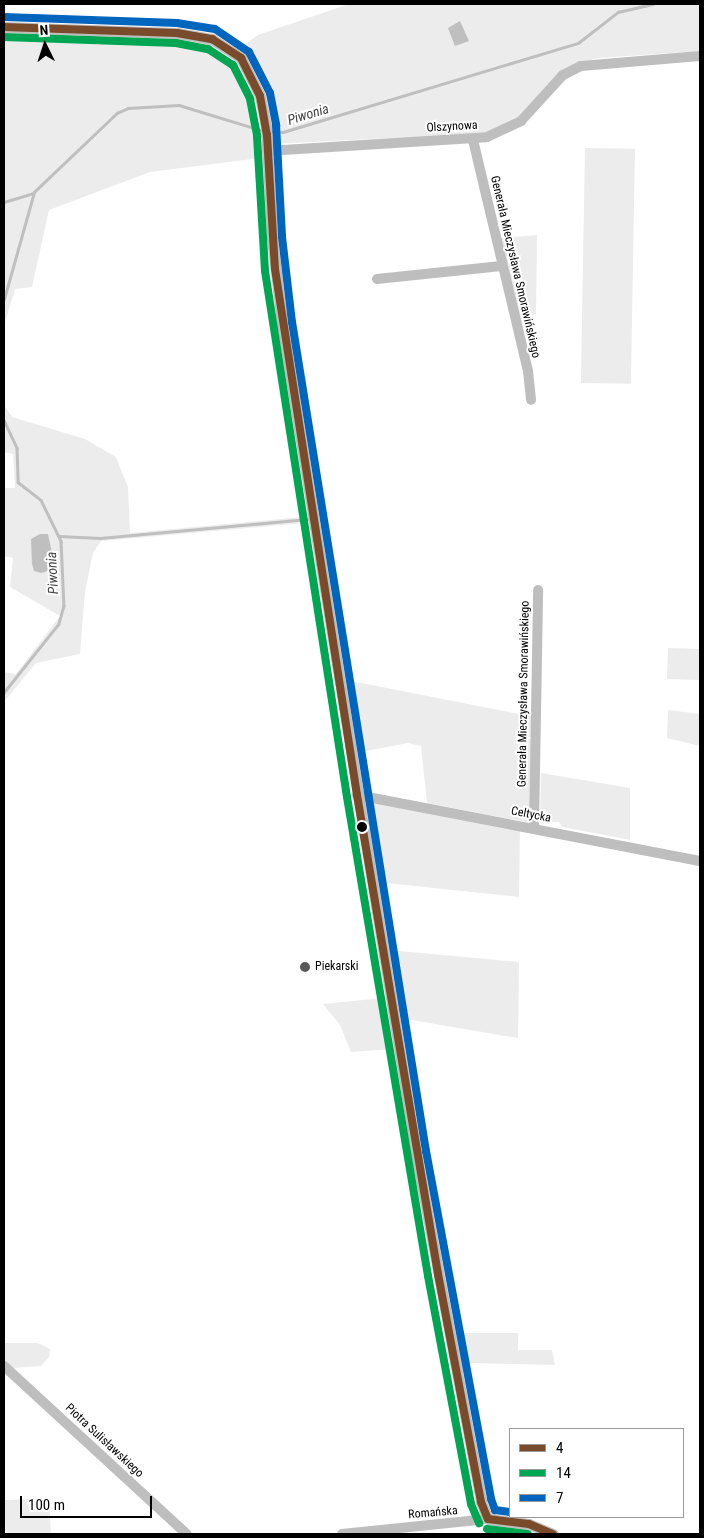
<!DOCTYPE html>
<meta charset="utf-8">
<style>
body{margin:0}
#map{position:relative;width:704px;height:1538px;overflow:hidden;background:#fff;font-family:"Roboto Condensed",sans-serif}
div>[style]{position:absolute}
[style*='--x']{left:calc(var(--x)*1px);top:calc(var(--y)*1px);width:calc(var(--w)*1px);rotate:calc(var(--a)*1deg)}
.green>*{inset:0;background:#ececec;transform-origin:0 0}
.water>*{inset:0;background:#bfbfbf}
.stream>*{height:2.5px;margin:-1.25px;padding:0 1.25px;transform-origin:1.25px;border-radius:1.25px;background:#bfbfbf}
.minor>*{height:10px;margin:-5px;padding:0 5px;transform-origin:5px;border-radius:5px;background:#bebebe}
.tertiary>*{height:11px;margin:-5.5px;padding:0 5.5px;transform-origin:5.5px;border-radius:5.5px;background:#bebebe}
.bus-1>*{height:8px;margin:-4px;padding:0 4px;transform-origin:4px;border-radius:4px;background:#7a4b2a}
.bus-2>*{height:8px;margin:-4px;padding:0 4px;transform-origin:4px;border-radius:4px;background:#00a651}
.bus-3>*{height:8px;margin:-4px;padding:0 4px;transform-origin:4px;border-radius:4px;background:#0065bd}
.dots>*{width:14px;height:14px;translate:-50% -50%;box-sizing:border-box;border:2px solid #fff;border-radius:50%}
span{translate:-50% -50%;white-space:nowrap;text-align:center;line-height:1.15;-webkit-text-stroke:4px #fff;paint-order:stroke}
.street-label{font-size:12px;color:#000}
.poi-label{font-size:12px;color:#000}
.left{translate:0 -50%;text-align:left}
.water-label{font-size:14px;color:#444;font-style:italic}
.frame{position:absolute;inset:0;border:5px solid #000;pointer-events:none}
.legend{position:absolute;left:509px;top:1428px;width:175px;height:90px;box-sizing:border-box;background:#fff;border:1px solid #999;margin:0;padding:6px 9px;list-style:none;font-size:15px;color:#000}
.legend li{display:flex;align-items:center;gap:10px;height:25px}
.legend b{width:25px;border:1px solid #999}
.north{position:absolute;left:20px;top:20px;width:50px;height:50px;-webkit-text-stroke:4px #fff;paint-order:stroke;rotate:356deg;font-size:14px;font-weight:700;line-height:20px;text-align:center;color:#000}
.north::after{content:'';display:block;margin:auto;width:18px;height:22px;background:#000;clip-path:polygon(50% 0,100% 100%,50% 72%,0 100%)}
.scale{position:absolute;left:20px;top:1496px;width:132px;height:22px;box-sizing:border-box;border:2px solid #000;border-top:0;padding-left:6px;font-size:15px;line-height:18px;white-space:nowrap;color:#000;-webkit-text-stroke:4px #fff;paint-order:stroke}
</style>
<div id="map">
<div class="green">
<i style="clip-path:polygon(349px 4px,700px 4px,700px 51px,599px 58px,574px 64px,519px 117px,486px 133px,275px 144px,266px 93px,244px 45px,258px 35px)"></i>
<i style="clip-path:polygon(4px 35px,184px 41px,215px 46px,236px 61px,255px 98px,259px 158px,150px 172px,49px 210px,32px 287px,15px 289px,4px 326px)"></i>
<i style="left:585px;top:148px;width:50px;height:235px;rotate:1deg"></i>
<i style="clip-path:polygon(537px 235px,536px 314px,526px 316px,521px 323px,501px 238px)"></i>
<i style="clip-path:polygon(4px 405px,12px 417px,85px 439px,116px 457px,128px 487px,130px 533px,301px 517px,304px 523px,101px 541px,93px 553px,85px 592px,80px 654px,36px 663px,4px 702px,4px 672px,16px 674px,60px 616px,10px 587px,13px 558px,4px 556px,4px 488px,15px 488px,13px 454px,4px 452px)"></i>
<i style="left:668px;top:648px;width:32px;height:31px;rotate:2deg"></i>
<i style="clip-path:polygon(346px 680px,534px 717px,531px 823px,427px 803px,421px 746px,408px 743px,355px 753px)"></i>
<i style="clip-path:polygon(668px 710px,700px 714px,700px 746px,667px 738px)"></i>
<i style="clip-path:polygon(541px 773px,630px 788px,630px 840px,562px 827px,559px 822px,540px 823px)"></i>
<i style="clip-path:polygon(370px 802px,520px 830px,519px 897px,377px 882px,365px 806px)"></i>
<i style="clip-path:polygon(389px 950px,519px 962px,518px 1038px,400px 1018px)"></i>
<i style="clip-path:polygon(383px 998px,393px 1049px,351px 1052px,340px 1025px,323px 1004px)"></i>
<i style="clip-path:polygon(452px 1321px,466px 1333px,518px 1333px,518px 1350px,552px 1350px,555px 1365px,472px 1363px,462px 1374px)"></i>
<i style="clip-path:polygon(4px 1343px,38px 1343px,50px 1349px,49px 1357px,41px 1366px,11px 1368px,4px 1361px)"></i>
<i style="left:49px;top:1498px;width:36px;height:45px;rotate:87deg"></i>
</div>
<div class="water">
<i style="clip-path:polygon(460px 21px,469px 41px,455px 46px,448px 28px)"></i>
<i style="clip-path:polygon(40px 534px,48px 534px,52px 553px,51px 570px,41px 573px,34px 571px,32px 564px,31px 539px)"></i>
</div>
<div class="stream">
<i style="--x:270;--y:131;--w:13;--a:4"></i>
<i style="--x:283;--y:132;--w:308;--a:-16.8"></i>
<i style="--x:578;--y:43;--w:51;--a:-37.8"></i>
<i style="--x:618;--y:12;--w:36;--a:-13"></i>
<i style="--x:4;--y:202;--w:30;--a:-17"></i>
<i style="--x:4;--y:299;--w:111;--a:-74.3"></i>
<i style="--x:34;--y:192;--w:115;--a:-43.6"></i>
<i style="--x:117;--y:113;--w:12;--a:-24"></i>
<i style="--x:128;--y:108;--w:51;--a:-3.4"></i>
<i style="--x:179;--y:105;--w:89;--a:17"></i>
<i style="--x:4;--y:420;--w:31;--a:65"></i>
<i style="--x:17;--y:448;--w:34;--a:88"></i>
<i style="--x:18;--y:482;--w:29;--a:38"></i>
<i style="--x:41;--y:500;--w:46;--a:64"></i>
<i style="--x:61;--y:541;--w:65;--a:87.4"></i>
<i style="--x:64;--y:606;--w:19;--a:106"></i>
<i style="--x:59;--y:624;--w:88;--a:128.6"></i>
<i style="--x:59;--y:536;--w:41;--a:2.8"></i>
<i style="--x:100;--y:538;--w:208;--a:-5.2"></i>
</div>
<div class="minor">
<i style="--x:473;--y:140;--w:237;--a:76.6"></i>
<i style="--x:528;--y:371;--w:29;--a:84"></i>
<i style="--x:267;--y:151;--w:220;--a:-3.6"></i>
<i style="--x:487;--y:137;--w:38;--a:-25"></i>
<i style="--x:521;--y:121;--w:62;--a:-47.6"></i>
<i style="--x:563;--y:75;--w:20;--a:-27"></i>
<i style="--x:581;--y:66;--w:119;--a:-4.8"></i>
<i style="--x:377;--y:279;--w:125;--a:-6"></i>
<i style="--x:357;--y:795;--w:349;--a:10.9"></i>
<i style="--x:534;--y:828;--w:238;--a:-89"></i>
<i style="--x:4;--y:1366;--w:248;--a:42.6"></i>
<i style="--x:342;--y:1534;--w:147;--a:-5.9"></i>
</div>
<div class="tertiary">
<i style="--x:4;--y:27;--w:173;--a:2"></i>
<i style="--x:177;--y:33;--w:36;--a:10"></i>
<i style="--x:212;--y:39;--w:35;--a:33"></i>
<i style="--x:241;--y:58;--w:42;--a:63.4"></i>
<i style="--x:260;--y:96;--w:31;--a:79"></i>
<i style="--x:266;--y:126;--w:112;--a:86.9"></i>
<i style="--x:272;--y:238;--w:86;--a:83.3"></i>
<i style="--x:282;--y:323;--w:841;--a:80.83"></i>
<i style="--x:416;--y:1153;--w:355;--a:79.4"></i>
<i style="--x:481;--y:1502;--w:18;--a:68"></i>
<i style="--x:488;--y:1519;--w:41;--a:7"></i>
<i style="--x:529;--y:1524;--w:26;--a:23"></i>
</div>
<div class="bus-1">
<i style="--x:4;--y:27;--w:173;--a:2"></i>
<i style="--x:177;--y:33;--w:36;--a:10"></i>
<i style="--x:212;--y:39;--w:35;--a:33"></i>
<i style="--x:241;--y:58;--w:42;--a:63.4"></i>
<i style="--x:260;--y:96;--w:40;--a:80"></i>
<i style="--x:267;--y:135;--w:134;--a:86.6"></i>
<i style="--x:275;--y:269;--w:532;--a:81.14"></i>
<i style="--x:357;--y:795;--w:486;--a:80.4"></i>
<i style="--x:438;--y:1274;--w:232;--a:79.3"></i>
<i style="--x:481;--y:1502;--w:18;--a:68"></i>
<i style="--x:488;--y:1519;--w:41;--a:7"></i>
<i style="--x:529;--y:1524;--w:26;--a:23"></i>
</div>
<div class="bus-2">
<i style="--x:4;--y:37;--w:172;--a:2"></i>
<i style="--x:176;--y:43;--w:33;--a:11"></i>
<i style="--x:208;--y:49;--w:30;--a:33"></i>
<i style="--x:233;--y:65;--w:38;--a:63"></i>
<i style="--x:250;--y:99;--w:38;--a:79"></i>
<i style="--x:257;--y:136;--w:135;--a:86.6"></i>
<i style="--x:265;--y:271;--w:532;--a:81.14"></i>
<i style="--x:347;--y:797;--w:486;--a:80.4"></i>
<i style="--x:428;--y:1276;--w:232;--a:79.3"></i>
<i style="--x:471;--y:1504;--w:21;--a:67"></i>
<i style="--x:487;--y:1529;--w:41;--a:7"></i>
</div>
<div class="bus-3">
<i style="--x:4;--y:17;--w:173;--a:2"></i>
<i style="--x:177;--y:23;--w:38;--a:9"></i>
<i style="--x:215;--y:29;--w:41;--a:34.1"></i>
<i style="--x:249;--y:52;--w:46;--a:62.9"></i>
<i style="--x:270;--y:93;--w:33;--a:79"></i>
<i style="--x:276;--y:125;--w:112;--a:86.9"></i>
<i style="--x:282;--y:237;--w:86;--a:83.3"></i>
<i style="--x:292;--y:322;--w:840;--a:80.82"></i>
<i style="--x:426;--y:1151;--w:354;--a:79.4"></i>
<i style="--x:491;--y:1499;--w:12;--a:70"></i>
<i style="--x:495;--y:1510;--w:15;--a:8"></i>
</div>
<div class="dots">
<i style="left:362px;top:827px;background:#000"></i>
<i style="left:305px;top:967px;background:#595959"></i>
</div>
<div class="street-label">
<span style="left:452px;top:127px;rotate:-3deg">Olszynowa</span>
<span style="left:515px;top:267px;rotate:77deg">Generała Mieczysława Smorawińskiego</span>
<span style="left:524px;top:694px;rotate:-89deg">Generała Mieczysława Smorawińskiego</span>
<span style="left:531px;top:815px;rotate:11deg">Celtycka</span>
<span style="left:104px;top:1441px;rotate:43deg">Piotra Sulisławskiego</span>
<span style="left:433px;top:1513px;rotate:-5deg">Romańska</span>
</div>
<div class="poi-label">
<span class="left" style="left:315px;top:967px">Piekarski</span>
</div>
<div class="water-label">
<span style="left:308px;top:114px;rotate:-17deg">Piwonia</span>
<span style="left:52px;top:573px;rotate:-93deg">Piwonia</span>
</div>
<div class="frame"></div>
<ul class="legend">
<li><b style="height:6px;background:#7a4b2a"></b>4</li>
<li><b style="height:6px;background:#00a651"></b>14</li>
<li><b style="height:6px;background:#0065bd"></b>7</li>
</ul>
<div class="north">N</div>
<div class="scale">100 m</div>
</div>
